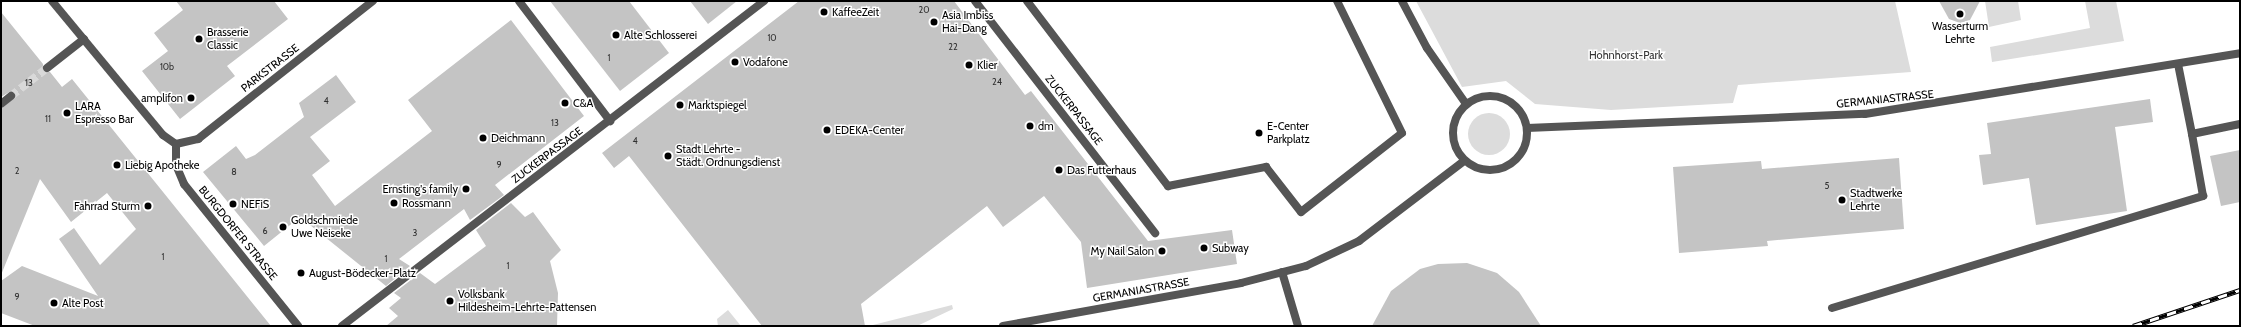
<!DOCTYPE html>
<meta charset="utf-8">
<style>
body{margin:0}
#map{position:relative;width:2241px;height:327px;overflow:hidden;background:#fff;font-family:Cabin,sans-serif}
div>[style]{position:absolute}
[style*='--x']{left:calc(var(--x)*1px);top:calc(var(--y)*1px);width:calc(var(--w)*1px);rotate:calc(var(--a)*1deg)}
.green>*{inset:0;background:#dcdcdc}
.round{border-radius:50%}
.building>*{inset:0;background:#c4c4c4}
.pedestrian-tunnel>*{height:8px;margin-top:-4px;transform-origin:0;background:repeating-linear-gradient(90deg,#d9d9d9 0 8px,transparent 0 12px)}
.service>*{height:8px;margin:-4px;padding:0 4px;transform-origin:4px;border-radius:4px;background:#555}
.pedestrian>*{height:8px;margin:-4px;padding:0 4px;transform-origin:4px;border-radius:4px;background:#555}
.minor>*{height:8px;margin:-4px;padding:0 4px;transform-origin:4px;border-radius:4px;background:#555}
.tertiary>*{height:8px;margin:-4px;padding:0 4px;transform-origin:4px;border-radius:4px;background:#555}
.tertiary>.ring{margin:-4px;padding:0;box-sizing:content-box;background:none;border:8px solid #555;border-radius:50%}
.rail>*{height:4.5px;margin-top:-2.25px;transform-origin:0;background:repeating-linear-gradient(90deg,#fff 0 9px,#000 0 18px);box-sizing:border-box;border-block:1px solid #000}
.dots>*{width:11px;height:11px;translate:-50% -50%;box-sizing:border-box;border:2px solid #fff;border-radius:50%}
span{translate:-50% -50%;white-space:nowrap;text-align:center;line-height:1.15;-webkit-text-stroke:3px #fff;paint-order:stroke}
.number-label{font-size:9px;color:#313131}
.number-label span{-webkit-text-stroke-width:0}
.poi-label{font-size:11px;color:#000}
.left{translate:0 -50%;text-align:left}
.right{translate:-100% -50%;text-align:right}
.park-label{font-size:11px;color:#333}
.street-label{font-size:11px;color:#000}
.frame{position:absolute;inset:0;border:2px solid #000;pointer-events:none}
</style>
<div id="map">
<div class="green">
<i style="clip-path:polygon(1416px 1px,1895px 1px,1911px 72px,1738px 85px,1733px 103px,1611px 110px,1535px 104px,1506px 81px,1462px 87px)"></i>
<i style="clip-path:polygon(1985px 1px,2018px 1px,2021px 20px,1989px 27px)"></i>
<i style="clip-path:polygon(2085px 1px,2116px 1px,2124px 41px,1992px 62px,1990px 47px,2090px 28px)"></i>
<i class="round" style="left:1468px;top:113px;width:42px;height:42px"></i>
<i style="clip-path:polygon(952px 305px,953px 309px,917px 326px,869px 326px)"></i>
<i style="clip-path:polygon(728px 310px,741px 326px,718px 326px,717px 319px)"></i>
</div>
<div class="building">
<i style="clip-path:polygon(176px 1px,274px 1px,288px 19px,227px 66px,235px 76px,180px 119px,142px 71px,168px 51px,154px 33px,183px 10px)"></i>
<i style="clip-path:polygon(550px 1px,629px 1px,669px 53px,620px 91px)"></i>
<i style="clip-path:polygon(690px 1px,737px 1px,708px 24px)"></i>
<i style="clip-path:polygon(799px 1px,954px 1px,1025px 95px,1031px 91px,1148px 241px,1232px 230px,1237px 264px,1087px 288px,1081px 242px,1044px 196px,1003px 227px,987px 206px,861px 304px,865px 326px,762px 326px,629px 156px,614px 168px,602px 153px)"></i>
<i style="clip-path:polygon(1939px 1px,1980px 1px,1970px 20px,1960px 23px,1949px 19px)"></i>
<i style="clip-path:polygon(1px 12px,43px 64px,43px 72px,50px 72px,62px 87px,72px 79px,271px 326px,35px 326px,1px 313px,1px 281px,22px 266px,98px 296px,59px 239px,74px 228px,100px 265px,136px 229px,107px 193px,71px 222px,40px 179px,1px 275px,1px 109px,16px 96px,11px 91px,1px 97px)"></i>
<i style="clip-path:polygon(511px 20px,584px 116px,495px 185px,504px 195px,470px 220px,464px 209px,399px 259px,410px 266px,386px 286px,300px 217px,264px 246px,203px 172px,236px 146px,246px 159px,255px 155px,304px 117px,299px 103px,336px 75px,356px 102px,310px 137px,330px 161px,312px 175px,335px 206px,432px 131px,408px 100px)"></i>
<i style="clip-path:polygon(2150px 99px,2153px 122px,2115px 127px,2127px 211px,2036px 225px,2029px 178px,1983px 185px,1979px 155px,1991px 154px,1987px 123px)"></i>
<i style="clip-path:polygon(2240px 150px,2240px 202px,2221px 206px,2210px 156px)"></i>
<i style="clip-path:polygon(1899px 158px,1904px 229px,1767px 241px,1768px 246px,1679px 253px,1673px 167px,1761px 161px,1762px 169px)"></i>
<i style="clip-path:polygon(511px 203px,525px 217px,533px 212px,561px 250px,550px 261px,558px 293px,557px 326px,386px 326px,398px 316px,389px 308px,401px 298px,394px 293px,420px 273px,435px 284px,486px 246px,476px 230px)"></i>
<i style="clip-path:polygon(1467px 263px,1497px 273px,1519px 292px,1541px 326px,1372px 326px,1391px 291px,1420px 269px,1438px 264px)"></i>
</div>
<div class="pedestrian-tunnel">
<i style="--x:11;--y:96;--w:46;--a:-37.9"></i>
</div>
<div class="service">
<i style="--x:1027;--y:1;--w:233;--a:52.7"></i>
<i style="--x:1168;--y:186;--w:100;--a:-11"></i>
<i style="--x:1266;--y:167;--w:57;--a:52.1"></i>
<i style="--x:1301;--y:212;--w:128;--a:-38"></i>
<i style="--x:1402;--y:133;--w:147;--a:-116.2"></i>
<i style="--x:2178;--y:64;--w:71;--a:78.7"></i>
<i style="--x:2192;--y:134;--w:49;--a:-11.8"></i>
<i style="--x:1832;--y:308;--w:388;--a:-16.8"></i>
<i style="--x:2203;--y:196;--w:63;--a:-100.1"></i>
</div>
<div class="pedestrian">
<i style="--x:519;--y:1;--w:151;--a:52.8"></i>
<i style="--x:975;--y:1;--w:294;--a:52.2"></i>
<i style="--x:47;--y:68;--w:47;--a:-38.1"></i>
<i style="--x:1;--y:104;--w:13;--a:-39"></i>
<i style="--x:176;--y:144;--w:21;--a:90"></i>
<i style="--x:176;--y:165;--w:21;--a:67"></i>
<i style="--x:184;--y:184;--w:182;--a:51.2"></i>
<i style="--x:342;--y:326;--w:533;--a:-37.6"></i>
</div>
<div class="minor">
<i style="--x:52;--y:1;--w:174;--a:50.4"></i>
<i style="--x:163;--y:135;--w:16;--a:35"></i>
<i style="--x:176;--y:144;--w:23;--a:-13"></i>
<i style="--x:198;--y:139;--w:223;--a:-38.3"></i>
<i style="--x:1402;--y:1;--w:53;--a:62"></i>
<i style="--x:1427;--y:48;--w:68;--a:55.1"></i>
<i style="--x:1282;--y:272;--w:56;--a:73.5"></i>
</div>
<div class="tertiary">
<i class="ring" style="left:1453px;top:96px;width:66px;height:66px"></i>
<i style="--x:1527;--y:128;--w:338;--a:-2.4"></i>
<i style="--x:1865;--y:114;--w:380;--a:-9.2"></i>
<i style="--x:1003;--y:326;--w:242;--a:-10.2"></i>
<i style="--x:1241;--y:283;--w:67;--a:-14.7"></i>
<i style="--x:1306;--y:266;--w:59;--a:-25.3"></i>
<i style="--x:1359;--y:241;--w:132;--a:-37.3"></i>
</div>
<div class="rail">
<i style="--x:2133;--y:326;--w:113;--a:-18.6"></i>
</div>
<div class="dots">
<i style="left:824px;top:12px;background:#000"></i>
<i style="left:1960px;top:14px;background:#000"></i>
<i style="left:934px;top:22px;background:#000"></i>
<i style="left:616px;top:35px;background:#000"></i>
<i style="left:199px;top:39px;background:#000"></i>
<i style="left:735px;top:62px;background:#000"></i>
<i style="left:969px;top:65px;background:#000"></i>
<i style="left:191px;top:98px;background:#000"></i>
<i style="left:565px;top:103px;background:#000"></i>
<i style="left:680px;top:105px;background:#000"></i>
<i style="left:67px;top:113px;background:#000"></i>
<i style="left:1030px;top:126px;background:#000"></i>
<i style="left:827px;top:130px;background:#000"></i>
<i style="left:1259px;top:133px;background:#000"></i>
<i style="left:483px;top:138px;background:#000"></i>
<i style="left:668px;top:156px;background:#000"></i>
<i style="left:117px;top:165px;background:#000"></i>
<i style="left:1059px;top:170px;background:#000"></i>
<i style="left:466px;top:189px;background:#000"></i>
<i style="left:1842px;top:200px;background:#000"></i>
<i style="left:394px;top:203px;background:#000"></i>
<i style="left:233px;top:204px;background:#000"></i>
<i style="left:148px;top:206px;background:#000"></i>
<i style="left:283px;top:227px;background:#000"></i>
<i style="left:1204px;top:248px;background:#000"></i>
<i style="left:1162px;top:251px;background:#000"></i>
<i style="left:301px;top:273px;background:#000"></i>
<i style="left:450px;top:301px;background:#000"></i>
<i style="left:54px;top:303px;background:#000"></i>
</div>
<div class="number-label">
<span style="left:924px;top:10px">20</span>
<span style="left:772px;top:38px">10</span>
<span style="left:953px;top:47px">22</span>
<span style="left:609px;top:58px">1</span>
<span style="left:167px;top:67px">10b</span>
<span style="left:997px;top:82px">24</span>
<span style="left:29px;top:83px">13</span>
<span style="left:326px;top:101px">4</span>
<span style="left:48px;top:119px">11</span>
<span style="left:555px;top:123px">13</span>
<span style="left:635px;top:141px">4</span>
<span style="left:499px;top:165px">9</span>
<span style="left:17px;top:171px">2</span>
<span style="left:234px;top:172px">8</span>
<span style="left:1827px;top:186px">5</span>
<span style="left:265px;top:231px">6</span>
<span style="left:415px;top:233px">3</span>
<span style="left:163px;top:257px">1</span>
<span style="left:386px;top:259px">1</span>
<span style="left:508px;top:266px">1</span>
<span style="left:17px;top:297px">9</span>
</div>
<div class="poi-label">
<span class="left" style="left:832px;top:12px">KaffeeZeit</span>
<span class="left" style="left:942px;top:22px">Asia Imbiss<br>Hai-Dang</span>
<span style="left:1960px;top:33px">Wasserturm<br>Lehrte</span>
<span class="left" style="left:207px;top:39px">Brasserie<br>Classic</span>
<span class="left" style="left:624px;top:35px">Alte Schlosserei</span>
<span class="left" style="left:743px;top:62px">Vodafone</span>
<span class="left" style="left:977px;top:65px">Klier</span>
<span class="right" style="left:183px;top:98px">amplifon</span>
<span class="left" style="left:573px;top:103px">C&amp;A</span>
<span class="left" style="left:688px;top:105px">Marktspiegel</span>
<span class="left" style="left:75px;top:113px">LARA<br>Espresso Bar</span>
<span class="left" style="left:1038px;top:126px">dm</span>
<span class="left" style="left:1267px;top:133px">E-Center<br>Parkplatz</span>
<span class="left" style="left:835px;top:130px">EDEKA-Center</span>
<span class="left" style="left:491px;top:138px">Deichmann</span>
<span class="left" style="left:676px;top:156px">Stadt Lehrte -<br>Städt. Ordnungsdienst</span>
<span class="left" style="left:125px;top:165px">Liebig Apotheke</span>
<span class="left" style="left:1067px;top:170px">Das Futterhaus</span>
<span class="right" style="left:458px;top:189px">Ernsting's family</span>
<span class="left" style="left:1850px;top:200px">Stadtwerke<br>Lehrte</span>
<span class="left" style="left:402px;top:203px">Rossmann</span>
<span class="left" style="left:241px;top:204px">NEFiS</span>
<span class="right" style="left:140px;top:206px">Fahrrad Sturm</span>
<span class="left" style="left:291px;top:227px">Goldschmiede<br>Uwe Neiseke</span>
<span class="left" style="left:1212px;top:248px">Subway</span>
<span class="right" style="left:1154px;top:251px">My Nail Salon</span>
<span class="left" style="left:309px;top:273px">August-Bödecker-Platz</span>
<span class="left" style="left:458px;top:301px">Volksbank<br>Hildesheim-Lehrte-Pattensen</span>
<span class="left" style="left:62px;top:303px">Alte Post</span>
</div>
<div class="park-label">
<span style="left:1626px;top:55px">Hohnhorst-Park</span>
</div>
<div class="street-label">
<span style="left:270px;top:68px;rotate:-38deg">PARKSTRASSE</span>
<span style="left:1885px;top:99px;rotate:-6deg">GERMANIASTRASSE</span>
<span style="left:1074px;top:110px;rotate:52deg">ZUCKERPASSAGE</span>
<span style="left:547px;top:155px;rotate:-37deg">ZUCKERPASSAGE</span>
<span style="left:238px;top:233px;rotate:51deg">BURGDORFER STRASSE</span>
<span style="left:1141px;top:290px;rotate:-10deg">GERMANIASTRASSE</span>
</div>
<div class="frame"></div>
</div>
